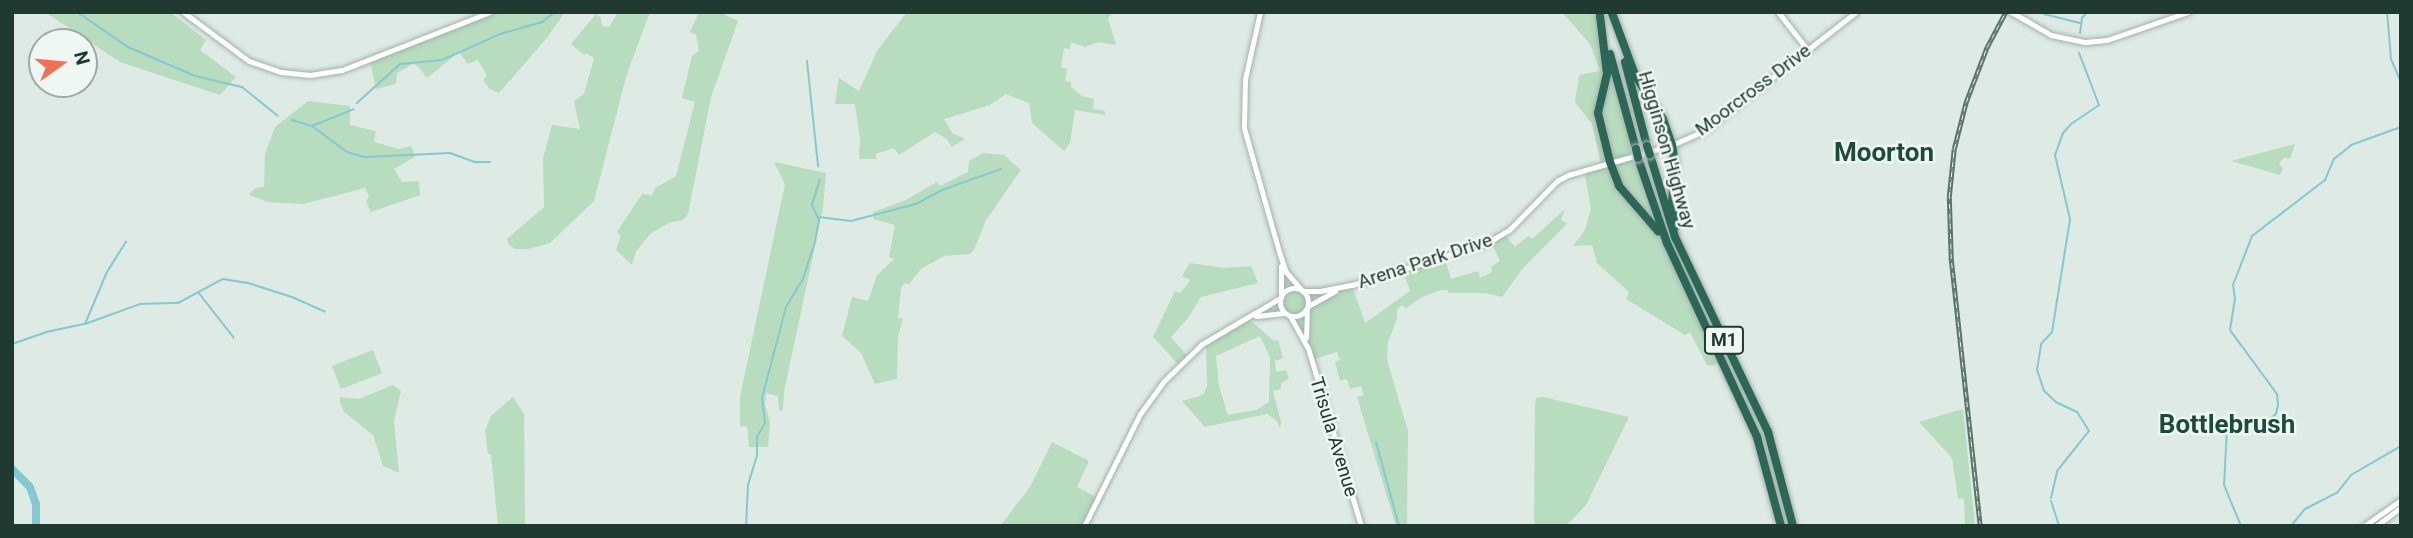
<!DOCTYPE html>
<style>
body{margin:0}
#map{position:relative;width:2413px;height:538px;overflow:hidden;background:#deeae4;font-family:Roboto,sans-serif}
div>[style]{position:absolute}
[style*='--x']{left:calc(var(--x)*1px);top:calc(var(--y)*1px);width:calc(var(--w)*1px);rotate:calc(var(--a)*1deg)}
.green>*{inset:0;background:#b7dcbe;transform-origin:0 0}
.stream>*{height:2px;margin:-1px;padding:0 1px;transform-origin:1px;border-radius:1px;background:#85c9d0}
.river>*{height:8px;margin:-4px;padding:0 4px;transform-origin:4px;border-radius:4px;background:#85c9d0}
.roads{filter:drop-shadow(0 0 2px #a1b2ab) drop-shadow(0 0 2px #a1b2ab)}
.minor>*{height:5px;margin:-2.5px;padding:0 2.5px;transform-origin:2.5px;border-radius:2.5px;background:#fff}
.minor>.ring{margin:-2.5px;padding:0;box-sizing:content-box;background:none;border:5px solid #fff;border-radius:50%}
.highway>*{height:8px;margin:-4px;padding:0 4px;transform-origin:4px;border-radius:4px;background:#2c6656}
.rail>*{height:4.5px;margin-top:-2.25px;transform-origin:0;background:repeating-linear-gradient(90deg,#eff7f2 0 5px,#5a766c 0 10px);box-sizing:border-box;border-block:2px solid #5a766c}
.bridges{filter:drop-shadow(0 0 2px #bcc4c1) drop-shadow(0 0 2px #bcc4c1)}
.highway-bridge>*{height:8px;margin:-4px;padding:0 4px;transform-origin:4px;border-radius:4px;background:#2c6656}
span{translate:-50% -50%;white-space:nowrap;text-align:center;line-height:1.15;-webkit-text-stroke:5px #eff7f2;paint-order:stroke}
.shield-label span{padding:2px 5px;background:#eff7f2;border:2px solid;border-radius:5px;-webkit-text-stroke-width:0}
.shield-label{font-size:18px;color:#203a31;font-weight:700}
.street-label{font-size:19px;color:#203a31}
.district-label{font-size:26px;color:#1c4b3d;font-weight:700}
.frame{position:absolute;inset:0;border:14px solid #203a31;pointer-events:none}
.north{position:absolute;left:28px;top:28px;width:70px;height:70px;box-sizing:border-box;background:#eff7f2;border:2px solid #9caba5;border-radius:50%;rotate:75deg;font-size:19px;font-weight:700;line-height:28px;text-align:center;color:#203a31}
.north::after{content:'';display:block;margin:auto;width:24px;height:32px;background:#f27154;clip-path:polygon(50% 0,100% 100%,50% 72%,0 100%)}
</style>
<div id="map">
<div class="green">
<i style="clip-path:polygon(45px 12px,170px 12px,206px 40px,200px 50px,236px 77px,220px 95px,120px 62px)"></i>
<i style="clip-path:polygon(489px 12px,565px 12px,546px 39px,499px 93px,490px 89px,483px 80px,487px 76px,478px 60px,468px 64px,459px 52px,427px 78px,418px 66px,413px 64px,397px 73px,396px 84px,376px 89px,370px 60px)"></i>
<i style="clip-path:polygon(618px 12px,650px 12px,626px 77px,594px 201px,550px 243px,528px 249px,515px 249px,509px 245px,507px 239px,544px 207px,543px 158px,552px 125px,580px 129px,574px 101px,584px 94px,594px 58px,586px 53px,584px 55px,571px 44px,596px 14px,601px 18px,602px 26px,609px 27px)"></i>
<i style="clip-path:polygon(699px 12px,719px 12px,738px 21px,711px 97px,688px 214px,683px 220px,671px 222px,651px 233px,636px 251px,632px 265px,616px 250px,621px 236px,617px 232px,642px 194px,652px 195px,655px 188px,676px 176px,695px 102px,682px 98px,692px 56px,699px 51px,696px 35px,690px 32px)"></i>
<i style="clip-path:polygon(907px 12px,1113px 12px,1108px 18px,1116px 45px,1098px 42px,1085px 47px,1071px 42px,1070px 49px,1064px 48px,1061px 67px,1067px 69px,1065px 81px,1071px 82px,1071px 87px,1082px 96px,1094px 99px,1093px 109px,1105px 111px,1105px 115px,1075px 110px,1070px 143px,1064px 151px,1032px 123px,1029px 103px,1006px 94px,990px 105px,944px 119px,952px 133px,965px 139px,952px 147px,947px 139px,935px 132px,899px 155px,894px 148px,876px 154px,876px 159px,859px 159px,860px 140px,855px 104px,835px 104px,839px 78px,859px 91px,877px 51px)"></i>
<i style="clip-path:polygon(1562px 12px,1598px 12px,1648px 196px,1720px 361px,1713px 366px,1707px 365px,1690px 332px,1685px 335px,1626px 299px,1629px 292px,1597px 263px,1592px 245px,1573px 246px,1585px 230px,1591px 209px,1584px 169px,1601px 164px,1592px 124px,1575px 102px,1579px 75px,1600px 71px,1590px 44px)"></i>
<i style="clip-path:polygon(308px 101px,350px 106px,350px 125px,376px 131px,374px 142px,399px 149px,411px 146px,415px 157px,394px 169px,402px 182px,419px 181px,420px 195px,371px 212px,366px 202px,369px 196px,365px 188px,303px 204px,268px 202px,249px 195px,255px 188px,264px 187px,265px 155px,275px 127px)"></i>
<i style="clip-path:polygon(2295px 144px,2290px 159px,2285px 157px,2279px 163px,2283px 169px,2280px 175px,2231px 161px)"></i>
<i style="clip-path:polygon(983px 153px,1004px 155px,1021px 170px,986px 220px,974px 250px,970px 254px,944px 256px,921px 269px,909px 284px,904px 283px,901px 288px,898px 318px,903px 319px,898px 336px,897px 379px,875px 384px,861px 353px,842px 336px,852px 297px,868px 301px,877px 275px,894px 259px,889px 257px,895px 225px,873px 219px,873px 212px,904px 201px,937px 182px,940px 186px,968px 172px,969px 161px)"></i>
<i style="clip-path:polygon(774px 162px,826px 173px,823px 208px,784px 392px,783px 410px,779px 411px,778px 396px,766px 393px,765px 404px,770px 423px,768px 447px,749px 447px,747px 427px,740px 426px,740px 397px,785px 184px)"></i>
<i style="clip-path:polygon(evenodd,1565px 209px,1561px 220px,1567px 223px,1564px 227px,1523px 268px,1502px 297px,1485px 293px,1448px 293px,1447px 290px,1441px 290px,1422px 297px,1406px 308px,1402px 305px,1397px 309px,1397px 318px,1388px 342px,1387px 360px,1408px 431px,1407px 526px,1396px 526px,1357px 397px,1364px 395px,1361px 386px,1350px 389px,1347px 379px,1340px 381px,1335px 362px,1340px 360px,1337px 352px,1311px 360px,1289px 316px,1248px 318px,1274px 341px,1278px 340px,1283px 358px,1275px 361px,1276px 372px,1286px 370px,1289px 379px,1281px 383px,1281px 389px,1273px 391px,1281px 422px,1280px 428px,1276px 420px,1267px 414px,1205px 427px,1182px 401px,1203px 395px,1207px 387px,1206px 343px,1279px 298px,1282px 273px,1287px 272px,1301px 289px,1312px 293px,1324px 293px,1352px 286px,1365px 323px,1410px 291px,1403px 271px,1445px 258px,1451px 279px,1478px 271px,1480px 278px,1492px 272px,1491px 267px,1500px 261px,1491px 242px,1504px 234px,1515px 247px,1528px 236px,1532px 239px,1565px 209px,1260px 336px,1270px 357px,1269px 402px,1256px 410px,1228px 415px,1219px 386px,1216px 356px,1260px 336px)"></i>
<i style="clip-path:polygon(1190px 263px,1224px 268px,1251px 266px,1258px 283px,1201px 297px,1188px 318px,1171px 337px,1188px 357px,1179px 365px,1153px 337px,1175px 291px,1180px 293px,1187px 285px,1190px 280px,1182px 276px)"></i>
<i style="left:373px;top:350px;width:25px;height:44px;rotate:69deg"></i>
<i style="clip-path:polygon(393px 385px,401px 391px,394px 421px,399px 473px,383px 466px,373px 435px,344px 412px,340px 402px,340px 397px,359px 399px)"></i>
<i style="clip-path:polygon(513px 397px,524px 414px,525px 526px,498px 526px,491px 454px,488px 454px,485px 431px,491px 416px)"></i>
<i style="clip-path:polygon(1543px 397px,1629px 417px,1586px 505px,1566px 526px,1535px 526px,1534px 520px,1535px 405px,1536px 398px)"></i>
<i style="clip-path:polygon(1963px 409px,1975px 526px,1965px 526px,1964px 498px,1958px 499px,1952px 458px,1919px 422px)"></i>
<i style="clip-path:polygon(1052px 442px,1089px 461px,1077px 487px,1098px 498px,1084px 526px,1000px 526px,1030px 487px)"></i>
</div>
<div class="stream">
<i style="--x:77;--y:12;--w:62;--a:34.5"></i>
<i style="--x:128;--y:47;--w:73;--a:23.4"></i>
<i style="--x:195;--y:76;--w:48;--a:13.2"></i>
<i style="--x:242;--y:87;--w:46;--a:38.9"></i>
<i style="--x:2387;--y:12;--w:47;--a:85.1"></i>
<i style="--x:2391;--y:59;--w:25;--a:67"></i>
<i style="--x:2044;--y:14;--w:38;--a:14"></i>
<i style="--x:2080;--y:33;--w:15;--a:-82"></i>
<i style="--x:2082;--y:18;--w:8;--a:-50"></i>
<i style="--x:807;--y:61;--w:106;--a:84"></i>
<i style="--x:357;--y:103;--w:58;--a:-42.2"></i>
<i style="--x:400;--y:64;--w:42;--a:-5.4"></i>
<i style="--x:442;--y:60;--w:64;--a:-24.1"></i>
<i style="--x:500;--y:34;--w:44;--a:-15.9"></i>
<i style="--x:542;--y:22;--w:16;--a:-38"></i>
<i style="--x:292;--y:120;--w:21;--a:17"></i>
<i style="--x:312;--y:126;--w:45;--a:-22"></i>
<i style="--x:312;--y:126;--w:44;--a:36.6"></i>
<i style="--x:347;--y:152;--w:19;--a:16"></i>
<i style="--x:365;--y:157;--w:85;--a:-2.7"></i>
<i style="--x:450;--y:153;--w:27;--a:20"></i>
<i style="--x:475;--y:162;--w:15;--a:0"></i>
<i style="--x:819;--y:217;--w:32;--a:7"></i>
<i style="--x:851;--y:221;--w:67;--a:-14.7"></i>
<i style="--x:916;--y:204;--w:30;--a:-28"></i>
<i style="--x:942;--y:190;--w:63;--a:-19.6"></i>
<i style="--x:198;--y:292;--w:58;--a:52"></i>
<i style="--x:85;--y:324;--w:56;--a:-67.1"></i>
<i style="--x:107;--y:272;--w:36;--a:-58"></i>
<i style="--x:12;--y:344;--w:36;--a:-19"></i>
<i style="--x:46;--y:332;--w:40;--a:-12"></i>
<i style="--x:85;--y:324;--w:59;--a:-20"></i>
<i style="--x:140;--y:304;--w:38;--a:-2"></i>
<i style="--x:178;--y:303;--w:51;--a:-28.1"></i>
<i style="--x:223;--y:279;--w:25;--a:9"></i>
<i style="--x:248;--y:283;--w:46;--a:17.7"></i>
<i style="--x:292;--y:297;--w:36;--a:24"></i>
<i style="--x:1376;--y:442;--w:87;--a:74.7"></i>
<i style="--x:2051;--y:498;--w:28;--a:-77"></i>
<i style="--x:2057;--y:471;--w:51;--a:-51.3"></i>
<i style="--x:2089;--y:431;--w:22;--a:-122"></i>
<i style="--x:2077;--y:412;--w:23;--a:-155"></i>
<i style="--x:2056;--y:402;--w:16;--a:-137"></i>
<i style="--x:2044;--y:391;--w:22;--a:-108"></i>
<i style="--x:2037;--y:370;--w:26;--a:-81"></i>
<i style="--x:2041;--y:344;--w:16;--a:-47"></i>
<i style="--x:2052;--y:332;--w:114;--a:-80.9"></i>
<i style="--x:2070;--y:219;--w:66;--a:-103.2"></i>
<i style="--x:2055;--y:155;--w:23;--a:-70"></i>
<i style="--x:2063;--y:133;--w:12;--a:-48"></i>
<i style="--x:2071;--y:124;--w:34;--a:-34"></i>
<i style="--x:2099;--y:105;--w:56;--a:-111"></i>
<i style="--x:2051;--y:501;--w:26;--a:72"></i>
<i style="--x:746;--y:526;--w:41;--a:-87.2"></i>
<i style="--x:748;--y:485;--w:30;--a:-73"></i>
<i style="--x:757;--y:456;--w:19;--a:-90"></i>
<i style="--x:757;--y:437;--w:16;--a:-60"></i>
<i style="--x:765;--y:423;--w:25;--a:-97"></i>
<i style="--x:762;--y:398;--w:94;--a:-75.2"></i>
<i style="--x:786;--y:307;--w:33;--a:-59"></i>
<i style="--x:803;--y:279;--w:40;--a:-72"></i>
<i style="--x:815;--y:241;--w:21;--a:-79"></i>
<i style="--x:819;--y:220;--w:17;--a:-115"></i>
<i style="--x:812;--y:205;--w:27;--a:-73"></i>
<i style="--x:2241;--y:526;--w:44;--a:-112.5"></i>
<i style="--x:2224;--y:485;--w:57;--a:-87"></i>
<i style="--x:2227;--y:428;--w:13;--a:-29"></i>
<i style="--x:2238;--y:422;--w:32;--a:-5"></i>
<i style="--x:2270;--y:419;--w:8;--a:-40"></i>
<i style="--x:2276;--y:414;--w:9;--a:-77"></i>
<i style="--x:2278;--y:405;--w:11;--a:-95"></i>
<i style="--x:2277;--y:394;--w:79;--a:-126.3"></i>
<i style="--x:2230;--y:330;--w:31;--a:-81"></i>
<i style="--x:2235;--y:299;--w:14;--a:-98"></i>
<i style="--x:2233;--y:285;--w:53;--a:-68.8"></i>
<i style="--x:2252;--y:236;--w:92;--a:-37.5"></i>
<i style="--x:2325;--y:180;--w:23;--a:-67"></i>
<i style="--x:2334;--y:159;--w:22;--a:-39"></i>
<i style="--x:2351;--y:145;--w:53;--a:-19.8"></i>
<i style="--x:2291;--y:526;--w:22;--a:-51"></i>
<i style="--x:2305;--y:509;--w:36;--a:-27"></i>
<i style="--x:2337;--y:493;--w:23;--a:-52"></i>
<i style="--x:2351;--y:475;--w:58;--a:-30.1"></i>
</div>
<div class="river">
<i style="--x:12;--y:469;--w:25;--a:45"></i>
<i style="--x:30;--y:487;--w:18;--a:71"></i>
<i style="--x:36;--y:504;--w:22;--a:90"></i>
</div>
<div class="roads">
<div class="minor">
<i style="--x:183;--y:12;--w:82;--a:36.6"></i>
<i style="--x:249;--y:61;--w:34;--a:19"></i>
<i style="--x:281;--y:72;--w:29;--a:6"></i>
<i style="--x:310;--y:75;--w:32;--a:-9"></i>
<i style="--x:342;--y:70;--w:159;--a:-21.4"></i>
<i style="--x:1260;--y:12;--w:69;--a:102.6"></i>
<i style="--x:1245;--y:79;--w:49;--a:91.2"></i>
<i style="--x:1244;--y:128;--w:129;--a:74.2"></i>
<i style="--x:1279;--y:252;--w:21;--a:71"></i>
<i style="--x:1286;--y:272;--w:23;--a:49"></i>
<i style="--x:1778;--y:12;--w:47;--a:51.9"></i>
<i style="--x:2011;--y:12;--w:46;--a:29.9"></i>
<i style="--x:2051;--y:35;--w:35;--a:12"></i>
<i style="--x:2085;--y:42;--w:22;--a:-5"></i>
<i style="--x:2107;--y:40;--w:86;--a:-19.1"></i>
<i style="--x:1281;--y:266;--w:28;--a:90"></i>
<i class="ring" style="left:1280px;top:288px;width:23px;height:23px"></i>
<i style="--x:1303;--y:291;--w:17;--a:0"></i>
<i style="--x:1320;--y:291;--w:33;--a:-11"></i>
<i style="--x:1352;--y:285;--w:141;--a:-17.3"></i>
<i style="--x:1487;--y:243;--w:26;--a:-31"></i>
<i style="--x:1509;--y:230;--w:69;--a:-45.6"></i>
<i style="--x:1557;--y:181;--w:13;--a:-29"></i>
<i style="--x:1568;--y:175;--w:108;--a:-16.1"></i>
<i style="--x:1672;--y:145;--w:36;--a:-24"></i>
<i style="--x:1705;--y:130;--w:192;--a:-38"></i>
<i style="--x:1308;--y:306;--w:31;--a:-29"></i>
<i style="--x:1256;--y:316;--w:28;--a:-6"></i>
<i style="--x:1290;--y:316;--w:37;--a:61"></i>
<i style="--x:1308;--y:348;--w:186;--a:73.4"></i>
<i style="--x:1306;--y:338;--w:29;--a:-88"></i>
<i style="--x:1084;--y:526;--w:125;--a:-63.4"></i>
<i style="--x:1140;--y:414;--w:39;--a:-54"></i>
<i style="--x:1163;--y:382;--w:54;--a:-44.3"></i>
<i style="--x:1202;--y:344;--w:91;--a:-30.5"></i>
<i style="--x:2364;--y:526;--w:45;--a:-35.1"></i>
<i style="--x:2376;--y:526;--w:31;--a:-37"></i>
</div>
<div class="highway">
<i style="--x:1612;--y:13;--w:66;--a:69.6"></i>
<i style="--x:1635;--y:75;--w:52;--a:57.5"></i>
<i style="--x:1663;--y:119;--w:28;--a:71"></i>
<i style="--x:1672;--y:145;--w:18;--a:81"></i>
<i style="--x:1675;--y:163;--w:42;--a:94.1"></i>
<i style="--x:1672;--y:205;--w:22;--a:82"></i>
<i style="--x:1600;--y:16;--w:58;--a:83.1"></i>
<i style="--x:1607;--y:74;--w:40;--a:103"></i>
<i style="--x:1598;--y:113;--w:50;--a:76.2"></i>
<i style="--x:1610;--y:162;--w:26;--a:69"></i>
<i style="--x:1619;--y:186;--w:60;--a:49.1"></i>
<i style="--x:1610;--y:54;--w:98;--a:74.7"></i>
<i style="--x:1625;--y:62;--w:87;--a:75.3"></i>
<i style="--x:1650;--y:155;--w:86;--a:73"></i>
<i style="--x:1675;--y:237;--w:216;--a:64.5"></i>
<i style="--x:1768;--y:432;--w:97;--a:75.1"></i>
<i style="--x:1638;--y:158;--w:90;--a:71.2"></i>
<i style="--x:1667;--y:243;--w:214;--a:65.1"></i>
<i style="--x:1757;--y:437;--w:92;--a:74.9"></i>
</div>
</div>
<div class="rail">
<i style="--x:1980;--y:526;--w:269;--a:-96.2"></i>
<i style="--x:1951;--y:259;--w:62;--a:-91.8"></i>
<i style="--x:1949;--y:197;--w:48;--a:-84.1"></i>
<i style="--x:1954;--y:149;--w:49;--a:-75.7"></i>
<i style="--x:1966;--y:102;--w:59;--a:-69.1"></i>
<i style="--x:1987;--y:47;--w:40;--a:-62"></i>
</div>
<div class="bridges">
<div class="highway-bridge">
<i style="--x:1647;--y:146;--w:9;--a:72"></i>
<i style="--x:1636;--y:149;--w:9;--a:77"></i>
</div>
</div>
<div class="shield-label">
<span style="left:1724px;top:340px">M1</span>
</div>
<div class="street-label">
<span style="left:1753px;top:90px;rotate:-37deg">Moorcross Drive</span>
<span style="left:1667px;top:150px;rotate:74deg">Higginson Highway</span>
<span style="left:1425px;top:261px;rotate:-18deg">Arena Park Drive</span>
<span style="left:1334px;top:437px;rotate:73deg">Trisula Avenue</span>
</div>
<div class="district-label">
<span style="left:1884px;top:153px">Moorton</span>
<span style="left:2227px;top:425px">Bottlebrush</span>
</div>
<div class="frame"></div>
<div class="north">N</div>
</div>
